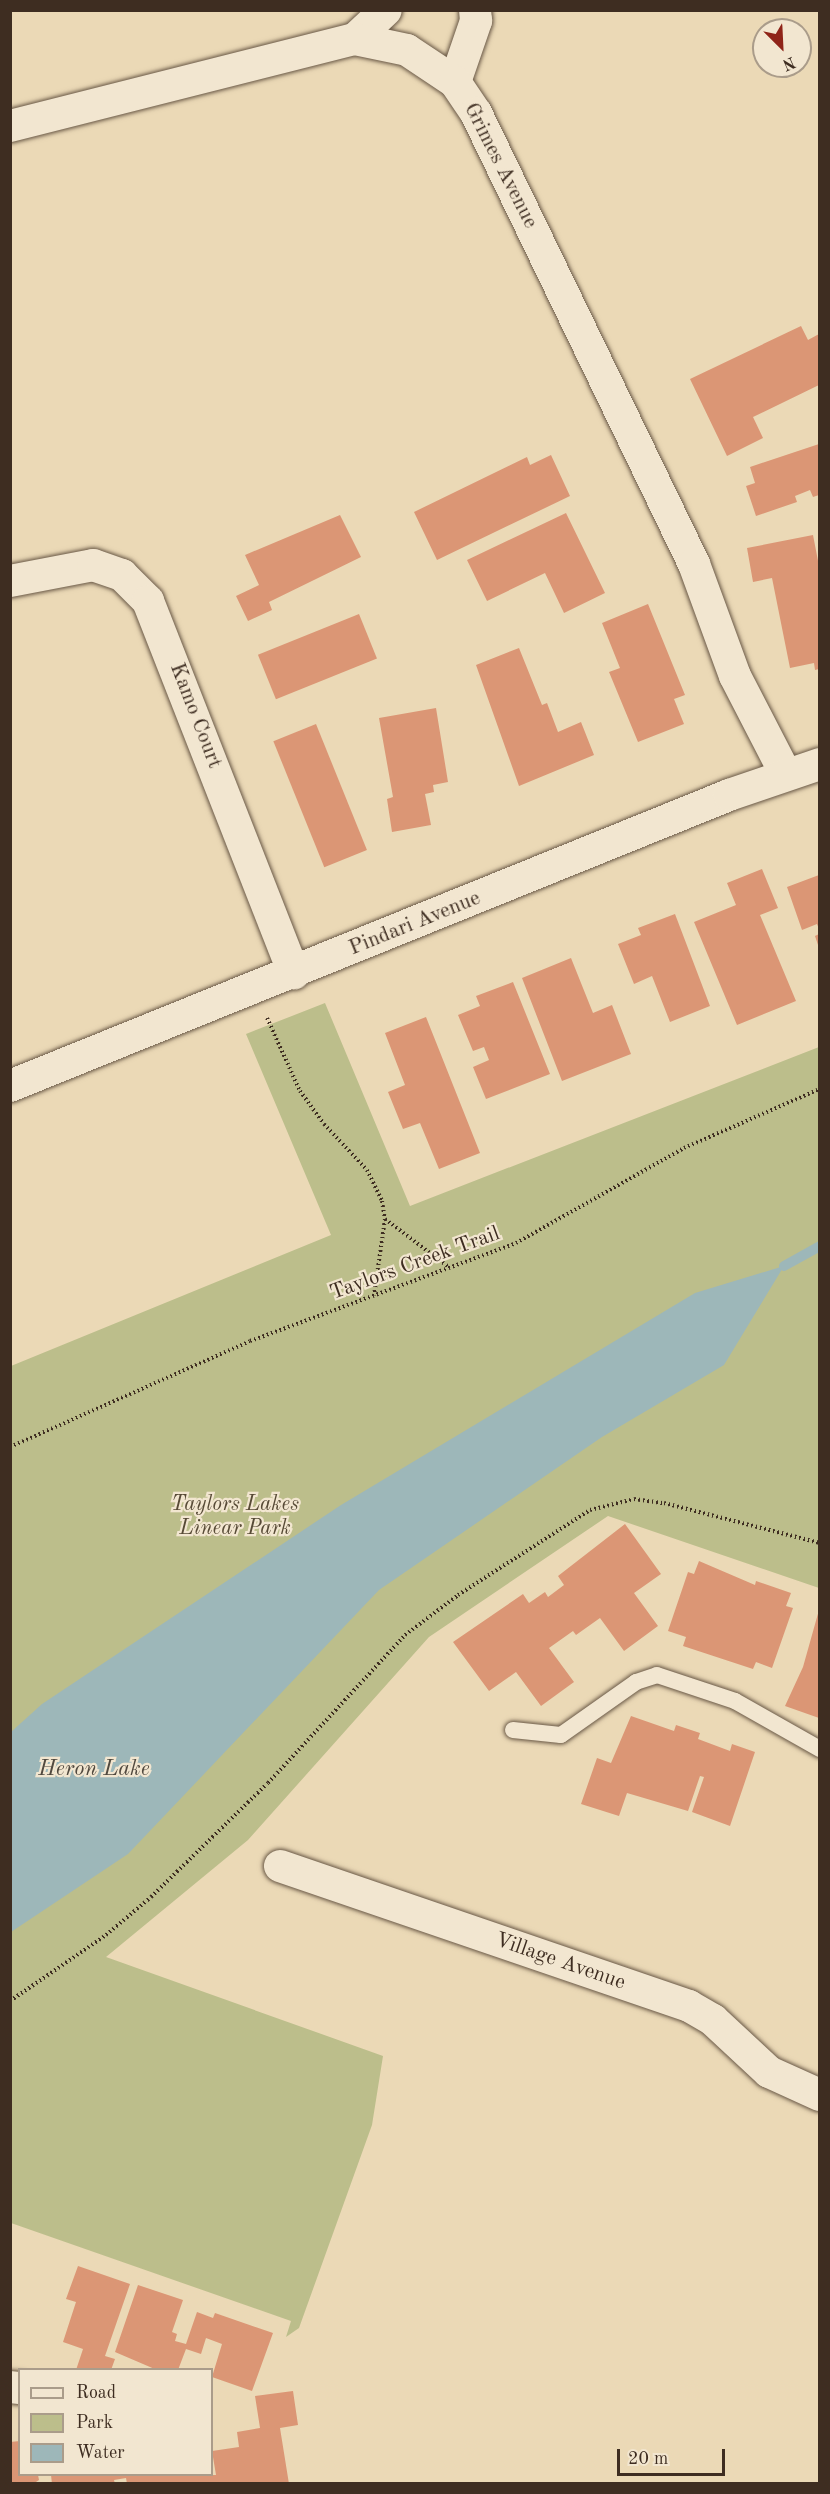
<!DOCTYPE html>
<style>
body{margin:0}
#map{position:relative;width:830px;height:2494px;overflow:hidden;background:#ebd9b6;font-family:"Old Standard TT",serif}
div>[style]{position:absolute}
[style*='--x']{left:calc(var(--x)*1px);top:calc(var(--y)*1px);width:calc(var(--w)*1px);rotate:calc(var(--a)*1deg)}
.green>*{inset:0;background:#bcbe8b}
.water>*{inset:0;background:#9db7b9}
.stream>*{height:10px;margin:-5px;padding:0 5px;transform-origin:5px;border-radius:5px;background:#9db7b9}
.building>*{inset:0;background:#db9675;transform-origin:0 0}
.path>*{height:4px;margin-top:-2px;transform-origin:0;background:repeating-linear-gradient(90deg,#3e2d21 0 1.5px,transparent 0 4.5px)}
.roads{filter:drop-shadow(0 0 2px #695846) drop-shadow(0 0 2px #695846)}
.lane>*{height:16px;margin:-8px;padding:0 8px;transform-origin:8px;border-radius:8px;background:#f2e6d0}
.street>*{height:32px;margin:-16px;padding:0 16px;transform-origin:16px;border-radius:16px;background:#f2e6d0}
span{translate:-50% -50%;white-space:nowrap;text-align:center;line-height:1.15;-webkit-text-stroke:4.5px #f2e6d0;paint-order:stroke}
.street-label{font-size:21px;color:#3e2d21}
.park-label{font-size:21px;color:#574a36;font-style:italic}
.water-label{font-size:22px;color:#51493f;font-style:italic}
.frame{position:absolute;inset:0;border:12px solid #3e2d21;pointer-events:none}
.legend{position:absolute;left:18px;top:2368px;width:195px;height:108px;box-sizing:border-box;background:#f2e6d0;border:2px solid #aa9c8a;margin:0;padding:8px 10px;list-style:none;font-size:18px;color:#3e2d21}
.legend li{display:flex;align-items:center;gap:12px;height:30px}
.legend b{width:30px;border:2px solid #aa9c8a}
.north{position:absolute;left:752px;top:18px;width:60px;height:60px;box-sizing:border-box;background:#f2e6d0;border:2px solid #aa9c8a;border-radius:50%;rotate:156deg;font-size:16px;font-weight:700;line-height:24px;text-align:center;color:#3e2d21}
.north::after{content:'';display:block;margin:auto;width:21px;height:27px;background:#8f2418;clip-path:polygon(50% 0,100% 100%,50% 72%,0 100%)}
.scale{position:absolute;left:617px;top:2449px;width:108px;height:27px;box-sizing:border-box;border:3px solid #3e2d21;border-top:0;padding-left:8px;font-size:18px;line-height:21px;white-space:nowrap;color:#3e2d21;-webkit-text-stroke:4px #f2e6d0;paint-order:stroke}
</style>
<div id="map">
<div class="green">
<i style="clip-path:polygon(325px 1003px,410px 1206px,819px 1047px,819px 1588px,608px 1516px,429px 1637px,248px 1840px,106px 1957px,383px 2056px,372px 2125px,299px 2328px,286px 2337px,291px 2321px,11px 2223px,11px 1366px,331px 1235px,246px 1034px)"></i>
</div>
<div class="water">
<i style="clip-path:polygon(784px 1266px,724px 1365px,602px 1437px,379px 1590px,128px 1854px,11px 1932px,11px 1732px,42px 1704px,341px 1505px,695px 1293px)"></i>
</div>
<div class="stream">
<i style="--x:784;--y:1266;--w:41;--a:-29.1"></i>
</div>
<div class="building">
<i style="clip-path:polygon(801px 326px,808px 340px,819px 334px,819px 385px,753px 417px,763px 438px,727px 456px,690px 379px)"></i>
<i style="clip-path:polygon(819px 444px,819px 495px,813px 497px,810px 490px,795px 496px,797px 502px,756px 516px,746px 486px,755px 483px,750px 467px)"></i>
<i style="clip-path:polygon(551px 455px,570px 496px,437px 560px,414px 512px,527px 457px,530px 465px)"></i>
<i style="clip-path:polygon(566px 513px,605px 593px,564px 613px,545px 573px,487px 601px,467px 560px)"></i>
<i style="clip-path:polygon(340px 515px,361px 557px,269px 602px,272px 610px,248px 621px,236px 596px,259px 585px,245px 555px)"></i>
<i style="clip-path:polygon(813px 535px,819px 566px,819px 669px,815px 670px,814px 663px,790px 668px,772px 578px,753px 582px,747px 548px)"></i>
<i style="clip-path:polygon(648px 604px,685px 695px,674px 699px,684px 724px,638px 742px,609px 672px,620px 668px,602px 623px)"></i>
<i style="left:359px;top:614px;width:48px;height:109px;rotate:68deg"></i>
<i style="clip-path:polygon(519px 648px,542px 705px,547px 703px,558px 732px,581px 722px,594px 755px,519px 786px,476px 665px)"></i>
<i style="clip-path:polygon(436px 708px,448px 782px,433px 785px,434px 792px,425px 794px,431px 825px,392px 832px,387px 799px,393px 797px,379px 718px)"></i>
<i style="left:316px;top:724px;width:136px;height:46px;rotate:68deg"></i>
<i style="clip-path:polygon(762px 869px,778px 908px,760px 915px,796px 1001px,737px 1025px,694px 922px,736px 905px,727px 883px)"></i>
<i style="clip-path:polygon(819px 875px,819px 929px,817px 924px,802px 930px,787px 887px)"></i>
<i style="clip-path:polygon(675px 914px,710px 1006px,670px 1022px,652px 976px,634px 984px,618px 944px,641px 935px,638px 928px)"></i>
<i style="clip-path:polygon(819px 934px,819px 948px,815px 936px)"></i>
<i style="clip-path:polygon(571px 958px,593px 1013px,612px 1005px,631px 1054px,562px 1081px,522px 978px)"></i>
<i style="clip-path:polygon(513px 982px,550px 1074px,486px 1099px,473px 1067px,489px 1060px,484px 1047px,473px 1051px,458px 1015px,480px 1006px,476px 996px)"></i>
<i style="clip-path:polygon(426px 1017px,480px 1153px,439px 1169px,420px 1123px,403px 1129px,388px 1092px,405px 1085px,385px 1033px)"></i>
<i style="clip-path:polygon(625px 1524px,661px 1574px,634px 1593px,658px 1626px,624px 1651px,600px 1618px,576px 1635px,573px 1631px,549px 1648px,574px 1682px,541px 1706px,516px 1672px,489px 1691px,453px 1642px,523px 1594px,529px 1603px,545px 1592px,548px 1597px,564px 1585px,558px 1576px)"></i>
<i style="clip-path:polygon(699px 1561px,755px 1585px,756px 1581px,791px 1593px,786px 1606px,793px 1608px,772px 1668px,756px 1662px,753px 1669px,683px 1646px,686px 1637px,668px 1631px,688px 1572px,694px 1574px)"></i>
<i style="clip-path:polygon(819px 1610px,819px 1718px,785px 1706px,803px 1667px)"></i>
<i style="clip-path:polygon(631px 1716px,674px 1731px,676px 1725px,700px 1733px,698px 1739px,730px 1751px,732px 1744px,755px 1752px,730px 1826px,692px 1812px,704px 1777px,700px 1776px,688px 1811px,627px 1793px,619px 1816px,581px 1804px,597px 1758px,611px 1763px)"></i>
<i style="clip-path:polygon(78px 2266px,130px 2284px,105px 2356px,115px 2359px,111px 2370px,76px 2370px,83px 2349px,63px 2342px,76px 2302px,66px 2299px)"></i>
<i style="clip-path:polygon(138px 2285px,183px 2300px,172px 2332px,177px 2334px,175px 2341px,186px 2344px,197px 2312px,213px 2318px,215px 2313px,273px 2333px,252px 2391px,212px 2377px,222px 2344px,206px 2338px,201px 2354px,186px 2349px,178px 2370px,157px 2370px,115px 2352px)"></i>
<i style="clip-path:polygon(293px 2391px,298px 2425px,280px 2428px,289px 2484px,127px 2484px,126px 2478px,114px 2480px,115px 2484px,52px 2484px,51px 2475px,216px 2475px,212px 2451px,239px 2447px,237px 2432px,260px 2428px,255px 2396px)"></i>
<i style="clip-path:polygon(20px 2441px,20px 2475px,38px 2475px,39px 2480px,33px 2484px,10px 2484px,10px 2442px)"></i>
</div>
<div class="path">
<i style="--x:267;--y:1018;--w:80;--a:65.7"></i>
<i style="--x:300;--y:1091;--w:41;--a:54"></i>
<i style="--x:324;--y:1124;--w:63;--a:46.9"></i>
<i style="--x:367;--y:1170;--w:34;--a:64"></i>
<i style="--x:382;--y:1201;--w:18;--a:81"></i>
<i style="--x:385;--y:1219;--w:77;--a:98.2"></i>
<i style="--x:385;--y:1219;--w:81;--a:37"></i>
<i style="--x:10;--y:1447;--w:262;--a:-23.8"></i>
<i style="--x:250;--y:1341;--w:283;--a:-20.2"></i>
<i style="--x:516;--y:1243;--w:193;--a:-29.5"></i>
<i style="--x:684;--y:1148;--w:148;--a:-23.5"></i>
<i style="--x:10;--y:2001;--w:116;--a:-34.5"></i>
<i style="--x:106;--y:1935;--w:59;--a:-40.2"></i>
<i style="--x:151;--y:1897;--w:163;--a:-44.3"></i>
<i style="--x:268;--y:1783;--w:202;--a:-47.2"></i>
<i style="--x:405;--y:1635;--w:66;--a:-37"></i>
<i style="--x:458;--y:1595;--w:157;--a:-32.8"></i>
<i style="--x:590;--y:1510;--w:45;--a:-14"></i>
<i style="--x:634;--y:1499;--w:30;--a:8"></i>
<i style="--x:664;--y:1503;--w:161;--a:14.4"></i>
</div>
<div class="roads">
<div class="lane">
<i style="--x:513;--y:1730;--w:48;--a:5.9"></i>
<i style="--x:561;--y:1735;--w:92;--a:-35.2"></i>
<i style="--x:636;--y:1682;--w:22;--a:-18"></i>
<i style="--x:657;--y:1675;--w:82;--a:18.4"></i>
<i style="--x:735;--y:1701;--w:98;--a:29.5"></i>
</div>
<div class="street">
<i style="--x:355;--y:39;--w:42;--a:-43.1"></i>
<i style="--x:455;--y:82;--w:65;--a:-71"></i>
<i style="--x:476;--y:21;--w:11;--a:-95"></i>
<i style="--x:10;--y:126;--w:356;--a:-14.2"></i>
<i style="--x:355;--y:39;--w:53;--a:11.9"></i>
<i style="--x:407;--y:50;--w:58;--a:33.7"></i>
<i style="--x:455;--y:82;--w:37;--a:56"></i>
<i style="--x:476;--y:113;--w:501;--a:64.2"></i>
<i style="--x:694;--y:564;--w:119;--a:69.9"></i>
<i style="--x:735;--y:676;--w:111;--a:62.7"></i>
<i style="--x:10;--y:581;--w:85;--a:-10.9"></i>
<i style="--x:93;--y:565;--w:31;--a:19"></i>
<i style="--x:122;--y:575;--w:37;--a:45"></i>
<i style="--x:148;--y:601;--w:400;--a:68.6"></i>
<i style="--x:10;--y:1086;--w:776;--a:-22.03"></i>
<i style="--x:729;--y:795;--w:96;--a:-18.8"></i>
<i style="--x:280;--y:1866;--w:432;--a:18.9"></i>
<i style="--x:689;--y:2006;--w:28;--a:30"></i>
<i style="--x:713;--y:2020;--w:76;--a:42.9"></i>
<i style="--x:769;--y:2072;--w:56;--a:24.3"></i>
<i style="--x:10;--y:2387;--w:10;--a:6"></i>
</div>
</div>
<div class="street-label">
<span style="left:500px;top:166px;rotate:63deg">Grimes Avenue</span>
<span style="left:195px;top:716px;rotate:69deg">Kamo Court</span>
<span style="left:415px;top:924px;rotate:-22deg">Pindari Avenue</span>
<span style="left:415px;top:1264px;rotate:-20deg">Taylors Creek Trail</span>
<span style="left:560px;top:1962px;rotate:19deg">Village Avenue</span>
</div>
<div class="park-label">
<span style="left:235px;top:1517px">Taylors Lakes<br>Linear Park</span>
</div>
<div class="water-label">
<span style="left:94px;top:1770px">Heron Lake</span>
</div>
<div class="frame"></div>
<ul class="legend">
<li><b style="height:8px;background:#f2e6d0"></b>Road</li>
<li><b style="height:16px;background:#bcbe8b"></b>Park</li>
<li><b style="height:16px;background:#9db7b9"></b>Water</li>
</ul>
<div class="north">N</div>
<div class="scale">20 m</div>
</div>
